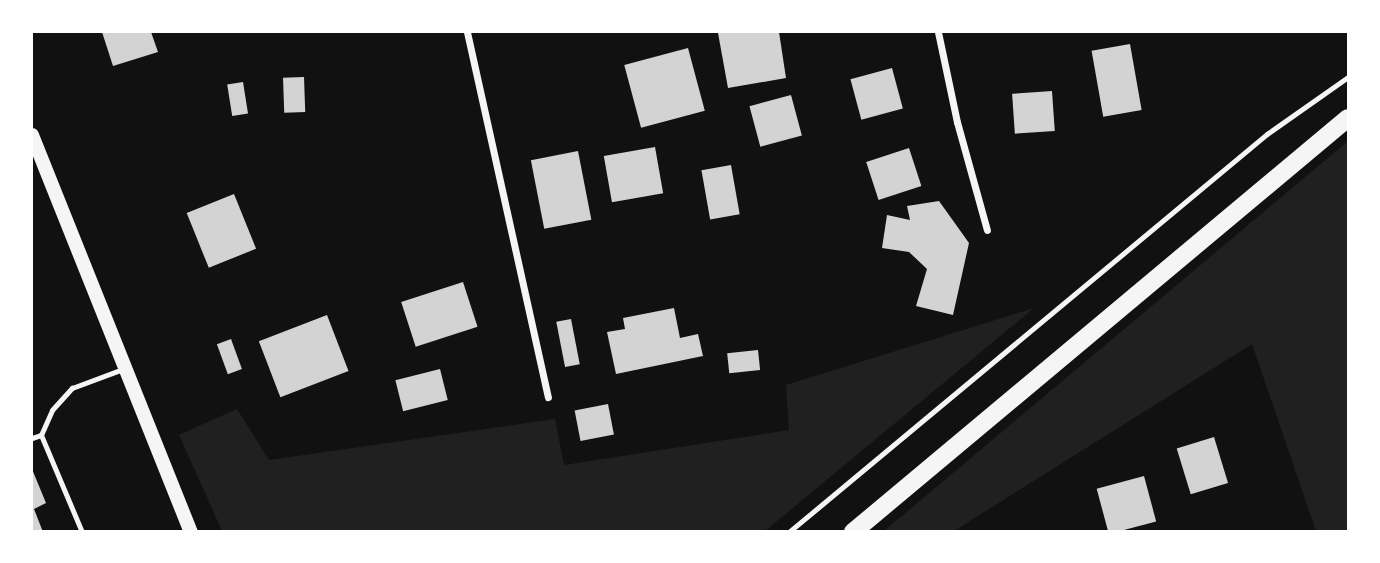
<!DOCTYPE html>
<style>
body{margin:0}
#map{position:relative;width:1380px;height:563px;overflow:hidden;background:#111;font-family:"Public Sans",sans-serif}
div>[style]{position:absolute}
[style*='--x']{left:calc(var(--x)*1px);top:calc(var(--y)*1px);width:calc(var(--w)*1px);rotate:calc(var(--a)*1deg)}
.green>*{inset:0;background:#202020}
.building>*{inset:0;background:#d3d3d3;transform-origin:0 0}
.path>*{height:4.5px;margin:-2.25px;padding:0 2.25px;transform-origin:2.25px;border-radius:2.25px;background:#f5f5f5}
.service>*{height:5px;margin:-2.5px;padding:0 2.5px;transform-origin:2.5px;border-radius:2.5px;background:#f5f5f5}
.minor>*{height:7px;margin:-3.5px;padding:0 3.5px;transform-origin:3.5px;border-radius:3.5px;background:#f5f5f5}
.secondary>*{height:14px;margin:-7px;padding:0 7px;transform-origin:7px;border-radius:7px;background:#f5f5f5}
.primary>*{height:18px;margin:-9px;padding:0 9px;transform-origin:9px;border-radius:9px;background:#f5f5f5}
span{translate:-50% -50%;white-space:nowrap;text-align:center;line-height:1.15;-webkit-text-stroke:7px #fff;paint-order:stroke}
.frame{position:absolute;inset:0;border:33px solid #fff;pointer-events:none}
</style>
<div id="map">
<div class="green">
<i style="clip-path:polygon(1348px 141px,1348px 531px,1316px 531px,1252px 344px,954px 531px,884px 531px)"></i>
<i style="clip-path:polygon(1034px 308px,765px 531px,222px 531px,179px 435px,237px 409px,269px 460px,555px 419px,564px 465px,789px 430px,786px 385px)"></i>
</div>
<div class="building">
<i style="clip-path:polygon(102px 32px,151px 32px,158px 52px,113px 66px)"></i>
<i style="clip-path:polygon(779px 32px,786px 78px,728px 88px,718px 33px)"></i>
<i style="left:1130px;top:44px;width:67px;height:39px;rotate:80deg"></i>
<i style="left:688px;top:48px;width:65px;height:66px;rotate:75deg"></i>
<i style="left:892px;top:68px;width:42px;height:43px;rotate:75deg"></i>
<i style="left:304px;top:77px;width:35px;height:21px;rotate:88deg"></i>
<i style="left:243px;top:82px;width:32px;height:16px;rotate:81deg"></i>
<i style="left:1052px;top:91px;width:40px;height:40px;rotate:86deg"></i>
<i style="left:791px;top:95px;width:42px;height:43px;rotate:75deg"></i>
<i style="left:655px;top:147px;width:47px;height:52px;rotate:80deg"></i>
<i style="left:909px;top:148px;width:40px;height:45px;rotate:72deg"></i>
<i style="left:578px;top:151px;width:70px;height:48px;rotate:79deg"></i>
<i style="left:731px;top:165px;width:50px;height:30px;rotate:80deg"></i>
<i style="left:234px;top:194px;width:59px;height:51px;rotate:68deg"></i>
<i style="clip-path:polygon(939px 201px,969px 243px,953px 315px,916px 306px,927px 269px,909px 252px,882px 248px,887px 215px,910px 220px,907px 206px)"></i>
<i style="left:463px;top:282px;width:47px;height:65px;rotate:72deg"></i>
<i style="clip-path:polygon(674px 308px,680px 338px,698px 334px,703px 356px,616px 374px,607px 332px,625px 329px,623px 318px)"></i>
<i style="left:327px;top:315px;width:60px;height:73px;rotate:69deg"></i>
<i style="left:571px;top:319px;width:46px;height:15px;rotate:79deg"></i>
<i style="left:231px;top:339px;width:32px;height:15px;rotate:70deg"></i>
<i style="left:758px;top:350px;width:20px;height:31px;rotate:84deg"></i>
<i style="left:440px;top:369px;width:32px;height:46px;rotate:76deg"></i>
<i style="left:608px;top:404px;width:31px;height:34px;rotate:79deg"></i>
<i style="left:1214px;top:437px;width:48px;height:39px;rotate:73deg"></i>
<i style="clip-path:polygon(32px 469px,46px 503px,34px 509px,43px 532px,32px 532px)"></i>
<i style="left:1144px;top:476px;width:47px;height:49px;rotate:75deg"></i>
</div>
<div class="path">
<i style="--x:789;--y:532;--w:622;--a:-39.78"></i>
<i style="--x:1267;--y:134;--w:99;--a:-35.1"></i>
</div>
<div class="service">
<i style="--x:41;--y:435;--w:27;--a:-66"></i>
<i style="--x:52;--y:410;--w:30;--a:-48"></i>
<i style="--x:72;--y:388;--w:54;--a:-20.4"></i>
<i style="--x:32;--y:438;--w:9;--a:-18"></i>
<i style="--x:41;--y:435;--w:105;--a:67.1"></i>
</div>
<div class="minor">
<i style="--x:467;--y:32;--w:374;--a:77.5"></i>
<i style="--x:938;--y:32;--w:92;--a:78.1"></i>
<i style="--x:957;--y:122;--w:112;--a:74.5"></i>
</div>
<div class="secondary">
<i style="--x:32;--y:135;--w:428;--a:68.2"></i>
</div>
<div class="primary">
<i style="--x:853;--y:532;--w:645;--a:-39.91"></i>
</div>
<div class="frame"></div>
</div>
